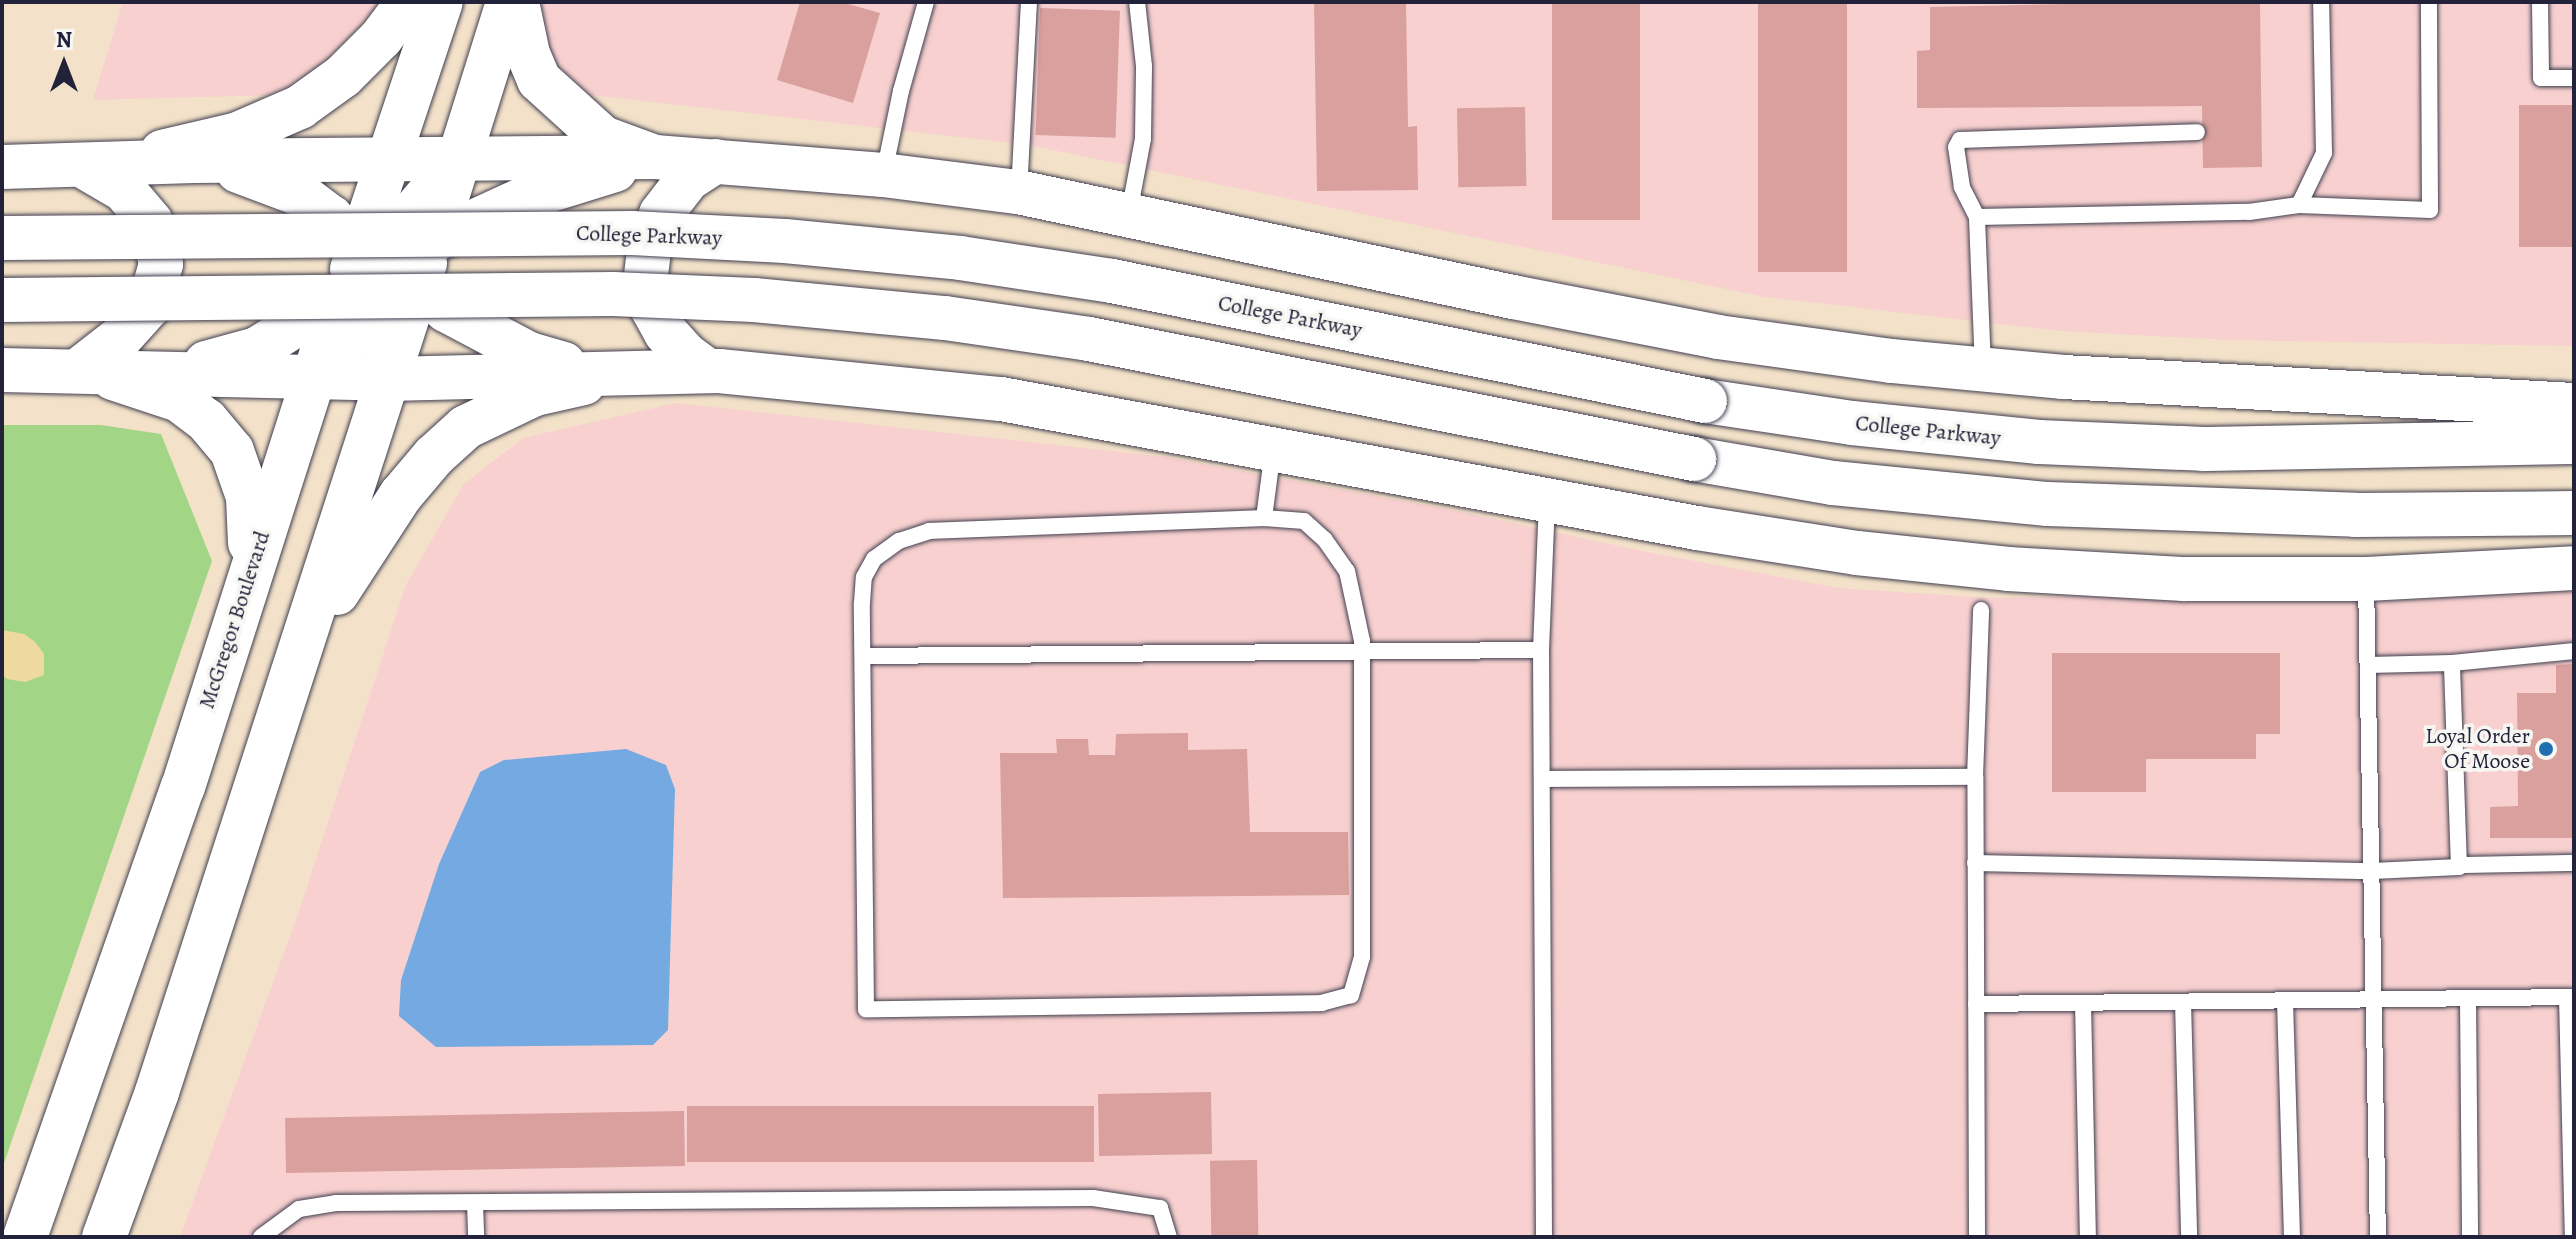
<!DOCTYPE html>
<style>
body{margin:0}
#map{position:relative;width:2576px;height:1239px;overflow:hidden;background:#f3e2c9;font-family:Alegreya,serif}
div>[style]{position:absolute}
[style*='--x']{left:calc(var(--x)*1px);top:calc(var(--y)*1px);width:calc(var(--w)*1px);rotate:calc(var(--a)*1deg)}
.built>*{inset:0;background:#f7d0cf}
.green>*{inset:0;background:#a2d686}
.sand>*{inset:0;background:#eeda9e}
.water>*{inset:0;background:#75a9e2}
.building>*{inset:0;background:#d9a09d;transform-origin:0 0}
.roads{filter:drop-shadow(0 0 2px #413f50) drop-shadow(0 0 2px #413f50)}
.service>*{height:16px;margin:-8px;padding:0 8px;transform-origin:8px;border-radius:8px;background:#fff}
.secondary>*{height:44px;margin:-22px;padding:0 22px;transform-origin:22px;border-radius:22px;background:#fff}
.primary>*{height:44px;margin:-22px;padding:0 22px;transform-origin:22px;border-radius:22px;background:#fff}
.bridges{filter:drop-shadow(0 0 2px #413f50) drop-shadow(0 0 2px #413f50)}
.primary-bridge>*{height:44px;margin:-22px;padding:0 22px;transform-origin:22px;border-radius:22px;background:#fff}
.dots>*{width:22px;height:22px;translate:-50% -50%;box-sizing:border-box;border:4px solid #f6f6f2;border-radius:50%}
span{translate:-50% -50%;white-space:nowrap;text-align:center;line-height:1.15;-webkit-text-stroke:7px #f6f6f2;paint-order:stroke}
.street-label{font-size:22px;color:#22223b}
.poi-label{font-size:22px;color:#22223b}
.right{translate:-100% -50%;text-align:right}
.frame{position:absolute;inset:0;border:4px solid #22223b;pointer-events:none}
.north{position:absolute;left:24px;top:24px;width:80px;height:80px;-webkit-text-stroke:6px #f6f6f2;paint-order:stroke;rotate:0deg;font-size:22px;font-weight:700;line-height:32px;text-align:center;color:#22223b}
.north::after{content:'';display:block;margin:auto;width:28px;height:36px;background:#22223b;clip-path:polygon(50% 0,100% 100%,50% 72%,0 100%)}
</style>
<div id="map">
<div class="built">
<i style="clip-path:polygon(123px 2px,382px 2px,329px 58px,310px 75px,275px 95px,93px 100px)"></i>
<i style="clip-path:polygon(538px 2px,2574px 2px,2574px 346px,2228px 340px,2061px 331px,1765px 297px,1028px 145px,583px 94px,556px 67px,547px 45px)"></i>
<i style="clip-path:polygon(evenodd,676px 403px,1166px 457px,1443px 508px,1652px 553px,1839px 588px,1990px 598px,2078px 596px,2184px 601px,2366px 602px,2574px 590px,2574px 1237px,180px 1237px,297px 917px,406px 585px,464px 484px,523px 438px,676px 403px,666px 765px,675px 789px,668px 1030px,653px 1045px,401px 980px,439px 864px,480px 772px,666px 765px)"></i>
</div>
<div class="green">
<i style="clip-path:polygon(2px 425px,101px 425px,161px 434px,212px 561px,2px 1169px)"></i>
</div>
<div class="sand">
<i style="clip-path:polygon(2px 630px,24px 634px,35px 642px,44px 654px,44px 675px,25px 682px,7px 679px,2px 674px)"></i>
</div>
<div class="water">
<i style="clip-path:polygon(626px 749px,666px 765px,675px 789px,668px 1030px,653px 1045px,436px 1047px,399px 1016px,401px 980px,439px 864px,480px 772px,504px 760px)"></i>
</div>
<div class="building">
<i style="clip-path:polygon(800px 2px,841px 2px,880px 13px,853px 103px,777px 80px)"></i>
<i style="clip-path:polygon(1314px 2px,1406px 2px,1408px 127px,1417px 126px,1418px 190px,1317px 191px)"></i>
<i style="left:1552px;top:2px;width:88px;height:218px"></i>
<i style="left:1758px;top:2px;width:89px;height:270px"></i>
<i style="clip-path:polygon(2161px 2px,2260px 2px,2262px 167px,2203px 168px,2202px 106px,1917px 108px,1917px 51px,1930px 50px,1930px 7px)"></i>
<i style="left:1040px;top:8px;width:80px;height:127px;rotate:2deg"></i>
<i style="left:2574px;top:105px;width:142px;height:55px;rotate:90deg"></i>
<i style="left:1525px;top:107px;width:79px;height:68px;rotate:89deg"></i>
<i style="clip-path:polygon(2052px 653px,2280px 653px,2280px 734px,2256px 734px,2256px 759px,2146px 759px,2146px 792px,2052px 792px)"></i>
<i style="clip-path:polygon(2574px 664px,2574px 838px,2490px 838px,2490px 807px,2518px 806px,2517px 693px,2556px 693px,2556px 665px)"></i>
<i style="clip-path:polygon(1188px 733px,1188px 750px,1247px 749px,1250px 832px,1348px 832px,1349px 895px,1003px 898px,1000px 753px,1057px 753px,1056px 739px,1088px 739px,1089px 755px,1115px 755px,1116px 734px)"></i>
<i style="left:1211px;top:1092px;width:62px;height:113px;rotate:89deg"></i>
<i style="left:1094px;top:1106px;width:56px;height:407px;rotate:90deg"></i>
<i style="left:684px;top:1111px;width:55px;height:399px;rotate:89deg"></i>
<i style="left:1257px;top:1160px;width:77px;height:47px;rotate:89deg"></i>
</div>
<div class="roads">
<div class="service">
<i style="--x:2540;--y:2;--w:76;--a:89.2"></i>
<i style="--x:2541;--y:78;--w:33;--a:0"></i>
<i style="--x:884;--y:173;--w:84;--a:-78.3"></i>
<i style="--x:901;--y:91;--w:92;--a:-74.3"></i>
<i style="--x:1019;--y:192;--w:190;--a:-87"></i>
<i style="--x:2299;--y:205;--w:131;--a:2.2"></i>
<i style="--x:2430;--y:210;--w:208;--a:-90.3"></i>
<i style="--x:1129;--y:213;--w:75;--a:-79.3"></i>
<i style="--x:1143;--y:139;--w:73;--a:-89.2"></i>
<i style="--x:1144;--y:66;--w:64;--a:-96.2"></i>
<i style="--x:1977;--y:217;--w:272;--a:-1.1"></i>
<i style="--x:2249;--y:212;--w:50;--a:-8"></i>
<i style="--x:2299;--y:205;--w:58;--a:-64.3"></i>
<i style="--x:2324;--y:153;--w:151;--a:-91.1"></i>
<i style="--x:1983;--y:368;--w:151;--a:-92.3"></i>
<i style="--x:1977;--y:217;--w:34;--a:-117"></i>
<i style="--x:1962;--y:187;--w:40;--a:-98.5"></i>
<i style="--x:1956;--y:147;--w:8;--a:-60"></i>
<i style="--x:1960;--y:140;--w:237;--a:-1.9"></i>
<i style="--x:1264;--y:518;--w:40;--a:4.3"></i>
<i style="--x:1304;--y:521;--w:28;--a:42"></i>
<i style="--x:1325;--y:540;--w:38;--a:55"></i>
<i style="--x:1347;--y:571;--w:72;--a:77.9"></i>
<i style="--x:1362;--y:641;--w:316;--a:90"></i>
<i style="--x:1362;--y:957;--w:40;--a:106"></i>
<i style="--x:1351;--y:995;--w:30;--a:165"></i>
<i style="--x:1322;--y:1003;--w:456;--a:179.2"></i>
<i style="--x:866;--y:1009;--w:406;--a:-90.6"></i>
<i style="--x:862;--y:603;--w:26;--a:-86"></i>
<i style="--x:864;--y:577;--w:21;--a:-61"></i>
<i style="--x:874;--y:559;--w:31;--a:-36"></i>
<i style="--x:899;--y:541;--w:32;--a:-18"></i>
<i style="--x:929;--y:531;--w:335;--a:-2.2"></i>
<i style="--x:1264;--y:518;--w:69;--a:-82.5"></i>
<i style="--x:2366;--y:579;--w:658;--a:88.96"></i>
<i style="--x:863;--y:656;--w:678;--a:-0.51"></i>
<i style="--x:2368;--y:665;--w:84;--a:-1.4"></i>
<i style="--x:2452;--y:663;--w:123;--a:-5.6"></i>
<i style="--x:1542;--y:779;--w:433;--a:-0.3"></i>
<i style="--x:1975;--y:863;--w:397;--a:1.2"></i>
<i style="--x:2372;--y:871;--w:87;--a:-2.6"></i>
<i style="--x:2459;--y:867;--w:204;--a:-92"></i>
<i style="--x:2459;--y:865;--w:115;--a:-1"></i>
<i style="--x:2567;--y:997;--w:240;--a:88.6"></i>
<i style="--x:2468;--y:999;--w:238;--a:89.5"></i>
<i style="--x:2285;--y:1001;--w:236;--a:88.3"></i>
<i style="--x:2183;--y:1002;--w:235;--a:88.5"></i>
<i style="--x:2083;--y:1003;--w:234;--a:88.8"></i>
<i style="--x:1976;--y:1004;--w:598;--a:-0.67"></i>
<i style="--x:475;--y:1203;--w:34;--a:88"></i>
<i style="--x:261;--y:1237;--w:47;--a:-36.4"></i>
<i style="--x:299;--y:1209;--w:37;--a:-9"></i>
<i style="--x:336;--y:1203;--w:757;--a:-0.38"></i>
<i style="--x:1093;--y:1198;--w:68;--a:8.5"></i>
<i style="--x:1160;--y:1208;--w:30;--a:73"></i>
<i style="--x:1544;--y:1237;--w:587;--a:-90.29"></i>
<i style="--x:1541;--y:650;--w:147;--a:-87.7"></i>
<i style="--x:1977;--y:1237;--w:460;--a:-90.2"></i>
<i style="--x:1975;--y:777;--w:167;--a:-87.9"></i>
</div>
<div class="secondary">
<i style="--x:517;--y:2;--w:53;--a:78.1"></i>
<i style="--x:528;--y:54;--w:28;--a:67"></i>
<i style="--x:539;--y:80;--w:86;--a:42.2"></i>
<i style="--x:603;--y:138;--w:55;--a:20.1"></i>
<i style="--x:162;--y:152;--w:78;--a:-13.3"></i>
<i style="--x:238;--y:134;--w:68;--a:-23.5"></i>
<i style="--x:300;--y:107;--w:53;--a:-35.8"></i>
<i style="--x:343;--y:76;--w:54;--a:-45"></i>
<i style="--x:381;--y:38;--w:45;--a:-53.1"></i>
<i style="--x:448;--y:194;--w:201;--a:-72.6"></i>
<i style="--x:352;--y:269;--w:281;--a:-71.6"></i>
<i style="--x:113;--y:378;--w:70;--a:18.4"></i>
<i style="--x:179;--y:400;--w:34;--a:37"></i>
<i style="--x:206;--y:420;--w:40;--a:50"></i>
<i style="--x:232;--y:451;--w:49;--a:70.8"></i>
<i style="--x:248;--y:497;--w:46;--a:87.5"></i>
<i style="--x:337;--y:593;--w:117;--a:-56.9"></i>
<i style="--x:401;--y:495;--w:51;--a:-49.8"></i>
<i style="--x:434;--y:456;--w:43;--a:-42.2"></i>
<i style="--x:466;--y:427;--w:76;--a:-25.6"></i>
<i style="--x:535;--y:394;--w:50;--a:-12.7"></i>
<i style="--x:25;--y:1237;--w:477;--a:-70.7"></i>
<i style="--x:183;--y:787;--w:464;--a:-72.3"></i>
<i style="--x:104;--y:1237;--w:154;--a:-69.9"></i>
<i style="--x:157;--y:1092;--w:871;--a:-72.08"></i>
</div>
<div class="primary">
<i style="--x:2;--y:167;--w:192;--a:-1.8"></i>
<i style="--x:194;--y:161;--w:461;--a:-0.5"></i>
<i style="--x:655;--y:157;--w:229;--a:4.5"></i>
<i style="--x:883;--y:175;--w:136;--a:7.2"></i>
<i style="--x:1018;--y:192;--w:506;--a:11.98"></i>
<i style="--x:1513;--y:297;--w:209;--a:11"></i>
<i style="--x:1718;--y:337;--w:175;--a:7.9"></i>
<i style="--x:1891;--y:361;--w:173;--a:5.3"></i>
<i style="--x:2063;--y:377;--w:512;--a:3.14"></i>
<i style="--x:238;--y:171;--w:66;--a:20.4"></i>
<i style="--x:300;--y:194;--w:39;--a:37"></i>
<i style="--x:331;--y:217;--w:43;--a:48.8"></i>
<i style="--x:359;--y:249;--w:133;--a:77.4"></i>
<i style="--x:416;--y:278;--w:44;--a:46.8"></i>
<i style="--x:446;--y:310;--w:94;--a:27.9"></i>
<i style="--x:529;--y:354;--w:36;--a:16"></i>
<i style="--x:206;--y:363;--w:53;--a:-15.4"></i>
<i style="--x:257;--y:349;--w:100;--a:-31.9"></i>
<i style="--x:342;--y:296;--w:182;--a:-49.7"></i>
<i style="--x:80;--y:369;--w:52;--a:-38"></i>
<i style="--x:121;--y:337;--w:42;--a:-47.9"></i>
<i style="--x:149;--y:306;--w:44;--a:-74.1"></i>
<i style="--x:161;--y:264;--w:43;--a:-103.4"></i>
<i style="--x:151;--y:222;--w:42;--a:-130.2"></i>
<i style="--x:124;--y:190;--w:48;--a:-149.7"></i>
<i style="--x:2;--y:370;--w:386;--a:1.3"></i>
<i style="--x:388;--y:379;--w:331;--a:-1.4"></i>
<i style="--x:719;--y:371;--w:283;--a:5.7"></i>
<i style="--x:1001;--y:399;--w:708;--a:10.5"></i>
<i style="--x:1697;--y:528;--w:162;--a:8.9"></i>
<i style="--x:1857;--y:553;--w:152;--a:6"></i>
<i style="--x:2008;--y:569;--w:176;--a:3.3"></i>
<i style="--x:2184;--y:579;--w:182;--a:0"></i>
<i style="--x:2366;--y:579;--w:208;--a:-3"></i>
<i style="--x:708;--y:371;--w:27;--a:-144"></i>
<i style="--x:686;--y:355;--w:30;--a:-132"></i>
<i style="--x:666;--y:333;--w:29;--a:-119"></i>
<i style="--x:652;--y:308;--w:26;--a:-106"></i>
<i style="--x:645;--y:283;--w:40;--a:-82.9"></i>
<i style="--x:650;--y:243;--w:31;--a:-69"></i>
<i style="--x:661;--y:214;--w:44;--a:-52.4"></i>
<i style="--x:688;--y:179;--w:33;--a:-33"></i>
<i style="--x:311;--y:379;--w:184;--a:-48.8"></i>
<i style="--x:432;--y:241;--w:106;--a:-24.6"></i>
<i style="--x:528;--y:197;--w:91;--a:-17.2"></i>
<i style="--x:1705;--y:401;--w:149;--a:8.5"></i>
<i style="--x:1852;--y:423;--w:188;--a:5.8"></i>
<i style="--x:2039;--y:442;--w:164;--a:2.4"></i>
<i style="--x:2203;--y:449;--w:371;--a:-1.1"></i>
<i style="--x:1694;--y:459;--w:141;--a:9.8"></i>
<i style="--x:1833;--y:483;--w:216;--a:5.6"></i>
<i style="--x:2048;--y:504;--w:308;--a:2"></i>
<i style="--x:2356;--y:515;--w:218;--a:-0.5"></i>
</div>
</div>
<div class="bridges">
<div class="primary-bridge">
<i style="--x:2;--y:238;--w:630;--a:-0.45"></i>
<i style="--x:632;--y:233;--w:153;--a:3"></i>
<i style="--x:785;--y:241;--w:176;--a:5.5"></i>
<i style="--x:960;--y:258;--w:154;--a:8.6"></i>
<i style="--x:1112;--y:281;--w:605;--a:11.44"></i>
<i style="--x:2;--y:300;--w:611;--a:-0.56"></i>
<i style="--x:613;--y:294;--w:141;--a:2.4"></i>
<i style="--x:754;--y:300;--w:192;--a:5.4"></i>
<i style="--x:945;--y:318;--w:146;--a:8.3"></i>
<i style="--x:1089;--y:339;--w:617;--a:11.22"></i>
</div>
</div>
<div class="dots">
<i style="left:2546px;top:749px;background:#1f6fb2"></i>
</div>
<div class="street-label">
<span style="left:649px;top:236px;rotate:2deg">College Parkway</span>
<span style="left:1290px;top:317px;rotate:11deg">College Parkway</span>
<span style="left:1928px;top:431px;rotate:6deg">College Parkway</span>
<span style="left:235px;top:620px;rotate:-72deg">McGregor Boulevard</span>
</div>
<div class="poi-label">
<span class="right" style="left:2530px;top:749px">Loyal Order<br>Of Moose</span>
</div>
<div class="frame"></div>
<div class="north">N</div>
</div>
